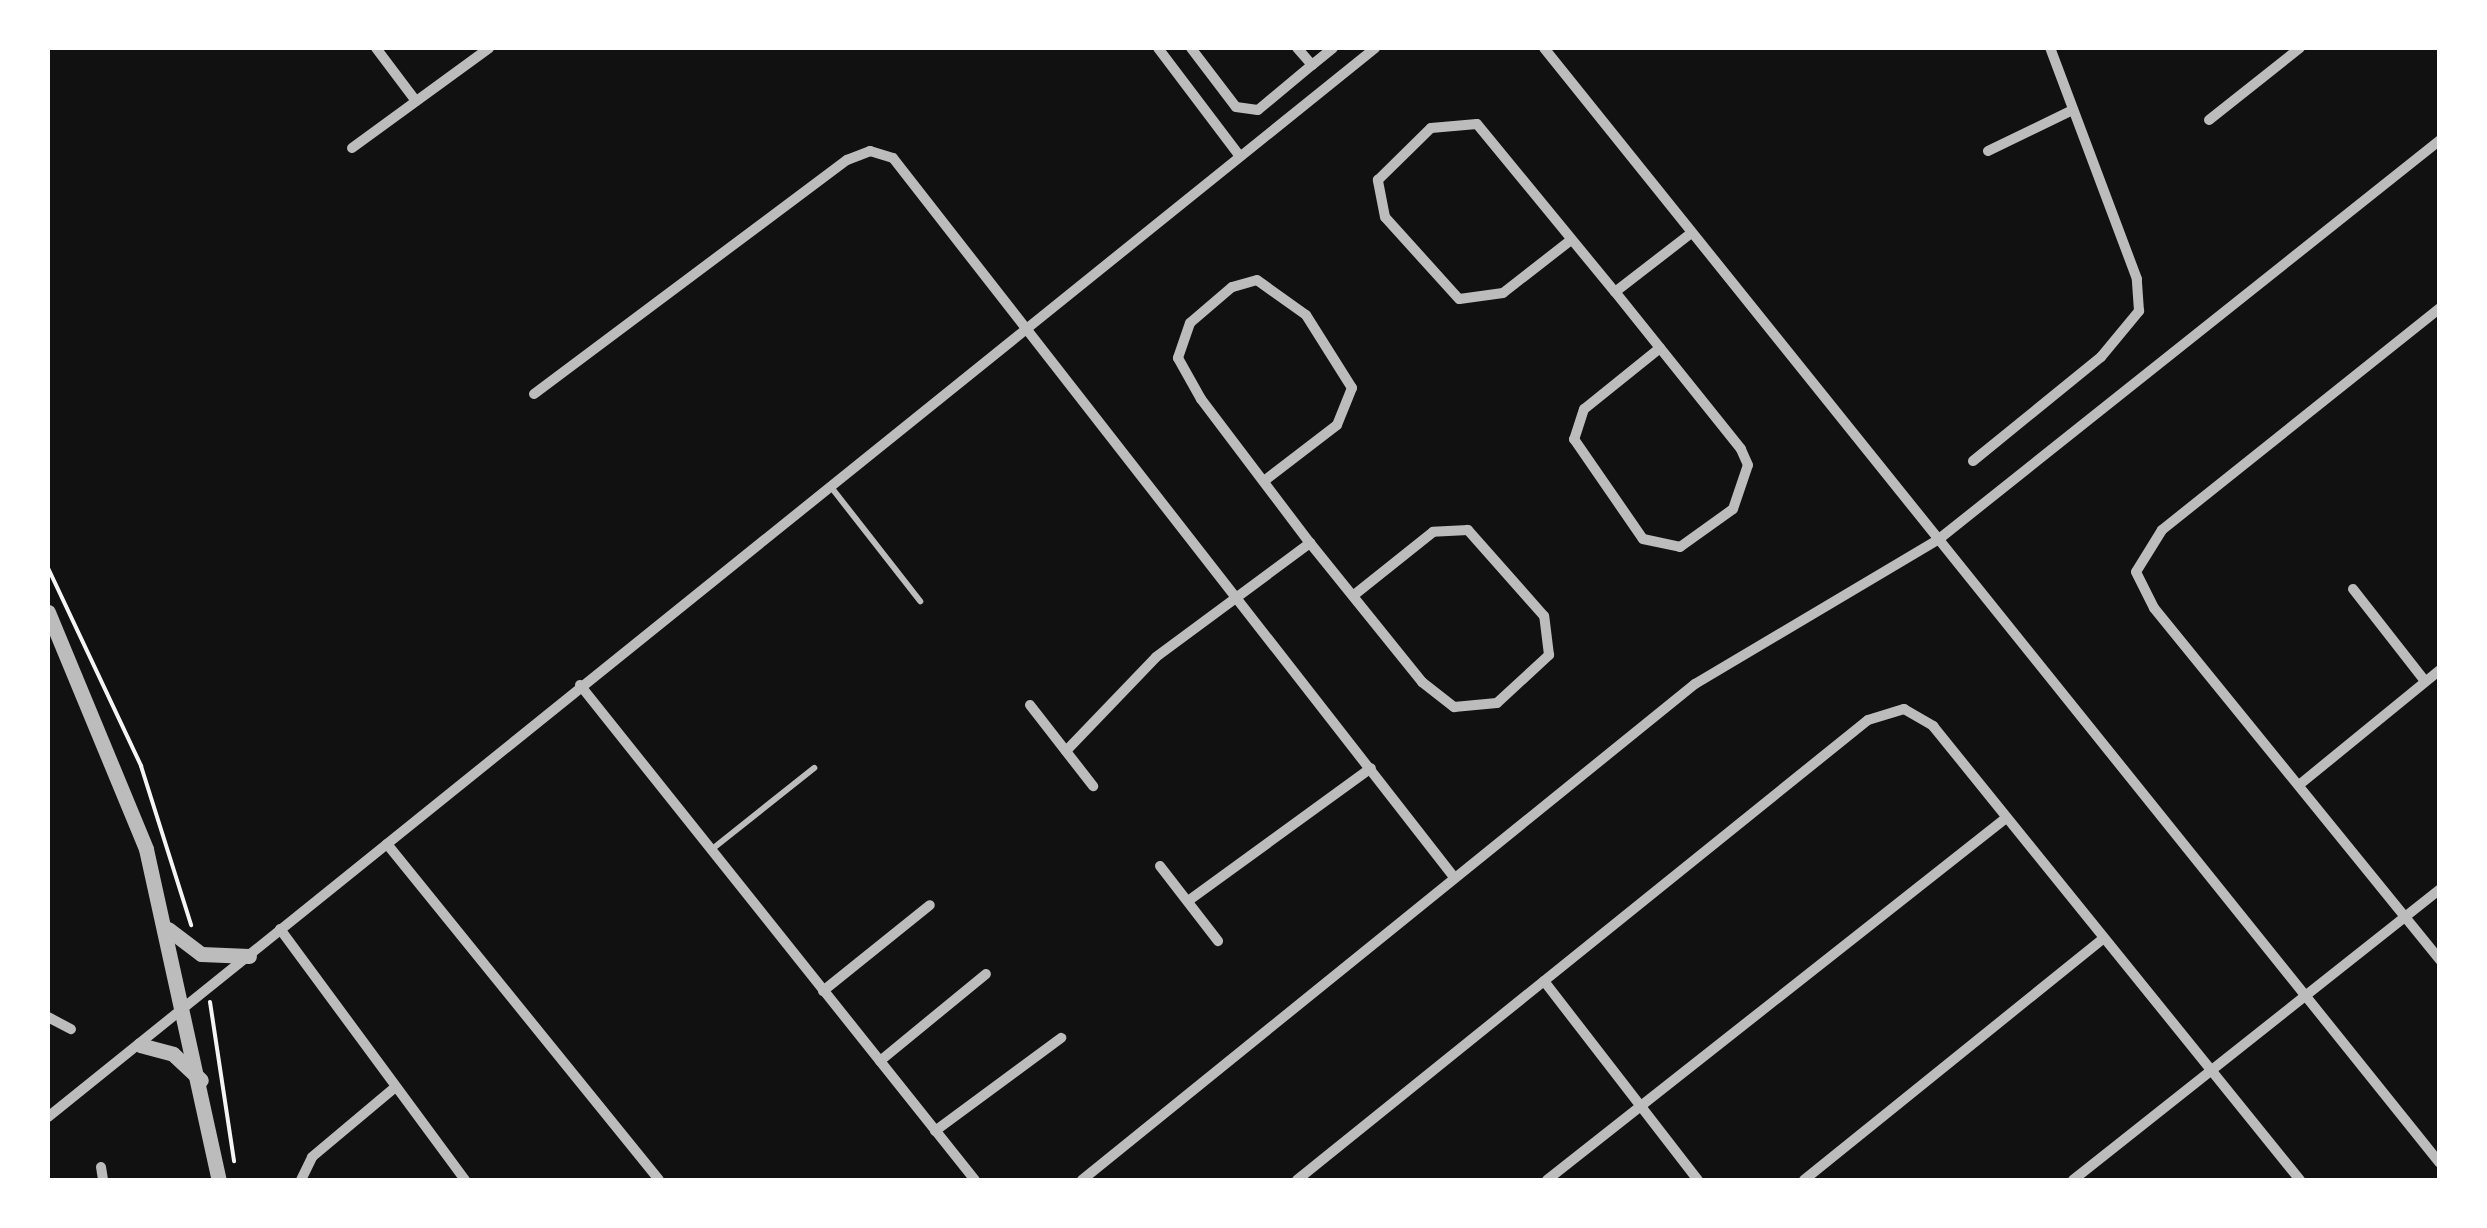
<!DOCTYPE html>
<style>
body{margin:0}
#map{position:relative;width:2487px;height:1228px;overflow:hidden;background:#111;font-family:"Alegreya Sans",sans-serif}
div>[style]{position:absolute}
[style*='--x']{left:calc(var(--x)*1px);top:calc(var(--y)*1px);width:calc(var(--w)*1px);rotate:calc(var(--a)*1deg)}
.path>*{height:4px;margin:-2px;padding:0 2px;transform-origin:2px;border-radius:2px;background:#f5f5f5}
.service>*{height:6px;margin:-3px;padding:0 3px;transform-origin:3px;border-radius:3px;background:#bcbcbc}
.minor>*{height:10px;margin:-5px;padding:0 5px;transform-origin:5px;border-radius:5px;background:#bcbcbc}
.tertiary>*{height:15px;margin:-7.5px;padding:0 7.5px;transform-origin:7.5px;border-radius:7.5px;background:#bcbcbc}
span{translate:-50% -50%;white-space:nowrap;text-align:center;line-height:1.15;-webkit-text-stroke:10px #fff;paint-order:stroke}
.frame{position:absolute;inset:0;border:50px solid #fff;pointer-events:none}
</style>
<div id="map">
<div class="path">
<i style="--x:48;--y:568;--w:219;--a:64.8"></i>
<i style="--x:141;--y:766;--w:167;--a:72.5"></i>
<i style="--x:210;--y:1002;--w:161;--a:81.4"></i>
</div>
<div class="service">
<i style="--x:831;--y:487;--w:145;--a:52"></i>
<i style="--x:711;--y:850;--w:132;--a:-38.5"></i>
</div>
<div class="minor">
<i style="--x:376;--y:48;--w:66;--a:53"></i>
<i style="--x:1158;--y:48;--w:134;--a:52.9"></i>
<i style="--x:1191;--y:48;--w:74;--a:52.7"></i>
<i style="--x:1236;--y:107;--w:22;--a:8"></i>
<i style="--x:1258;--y:110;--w:70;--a:-39.8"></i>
<i style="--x:1312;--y:65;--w:23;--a:-131"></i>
<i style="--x:1544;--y:48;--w:1430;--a:51.22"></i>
<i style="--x:1312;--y:65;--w:27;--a:-39"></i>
<i style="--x:2209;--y:120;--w:116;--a:-38.4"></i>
<i style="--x:352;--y:148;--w:170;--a:-36.1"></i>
<i style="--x:1988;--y:151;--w:94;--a:-25.8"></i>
<i style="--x:1571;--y:240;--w:86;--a:142.1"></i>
<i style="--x:1503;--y:293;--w:44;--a:172.2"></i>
<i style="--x:1459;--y:299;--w:110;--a:-132.1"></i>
<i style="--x:1385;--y:217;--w:38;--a:-101"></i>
<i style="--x:1378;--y:180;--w:74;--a:-44.5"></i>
<i style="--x:1431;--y:128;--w:46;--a:-5"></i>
<i style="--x:1477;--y:124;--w:217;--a:50.6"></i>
<i style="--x:2440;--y:308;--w:356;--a:141.4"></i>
<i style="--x:2162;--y:530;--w:49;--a:121.8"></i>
<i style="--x:2136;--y:572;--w:40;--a:63.4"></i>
<i style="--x:2154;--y:608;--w:454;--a:50.9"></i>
<i style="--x:1660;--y:348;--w:97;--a:141.2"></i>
<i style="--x:1584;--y:409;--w:32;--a:108"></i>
<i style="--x:1574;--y:439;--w:121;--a:55.4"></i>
<i style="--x:1643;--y:539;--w:38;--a:12"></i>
<i style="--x:1680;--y:547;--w:65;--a:-35.6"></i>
<i style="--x:1733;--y:509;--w:46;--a:-71.2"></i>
<i style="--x:1748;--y:465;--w:17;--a:-114"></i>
<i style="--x:1741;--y:449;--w:201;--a:-128.7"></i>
<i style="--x:1615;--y:292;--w:95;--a:-37.7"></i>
<i style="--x:534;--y:394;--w:391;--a:-36.8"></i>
<i style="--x:847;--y:160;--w:25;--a:-21"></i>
<i style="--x:870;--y:151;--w:24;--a:17"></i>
<i style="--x:893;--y:158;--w:912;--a:52.04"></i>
<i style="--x:1973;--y:461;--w:165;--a:-39.1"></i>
<i style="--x:2101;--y:357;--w:60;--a:-50.4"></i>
<i style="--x:2139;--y:311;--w:32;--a:-94"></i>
<i style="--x:2137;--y:279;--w:247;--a:-110.6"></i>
<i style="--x:1264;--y:481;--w:92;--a:-37.5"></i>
<i style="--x:1337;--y:425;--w:40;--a:-68"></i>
<i style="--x:1352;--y:388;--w:86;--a:-122.2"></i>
<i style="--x:1306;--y:315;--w:60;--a:-144.5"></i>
<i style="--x:1257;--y:280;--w:26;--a:164"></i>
<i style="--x:1232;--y:287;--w:55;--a:139.4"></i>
<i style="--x:1190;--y:323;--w:37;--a:109"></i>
<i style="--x:1178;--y:358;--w:47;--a:60.7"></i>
<i style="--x:1201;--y:399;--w:181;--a:52.9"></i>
<i style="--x:2353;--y:589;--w:117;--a:52"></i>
<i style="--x:580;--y:685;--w:633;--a:51.41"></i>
<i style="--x:1030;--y:705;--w:103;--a:52.1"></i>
<i style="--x:1066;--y:751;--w:130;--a:-46.2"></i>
<i style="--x:1156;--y:657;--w:192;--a:-36.5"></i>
<i style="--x:1310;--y:543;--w:179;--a:51.1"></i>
<i style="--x:1422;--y:682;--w:41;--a:38"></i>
<i style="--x:1454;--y:707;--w:43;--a:-5.3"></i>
<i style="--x:1497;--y:703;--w:71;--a:-42.7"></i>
<i style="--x:1549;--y:655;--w:39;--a:-97"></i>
<i style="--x:1544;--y:616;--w:115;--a:-131.5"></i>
<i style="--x:1468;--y:530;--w:35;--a:177"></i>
<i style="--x:1433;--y:532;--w:101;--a:141.4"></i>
<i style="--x:2299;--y:785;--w:182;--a:-39.2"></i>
<i style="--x:387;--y:844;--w:432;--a:51"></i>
<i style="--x:1160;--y:866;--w:95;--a:52.3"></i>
<i style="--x:1188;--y:901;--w:226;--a:-36"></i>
<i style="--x:280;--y:929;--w:312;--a:53.6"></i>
<i style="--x:1544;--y:981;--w:252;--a:52.3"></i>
<i style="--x:823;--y:991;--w:137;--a:-38.8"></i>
<i style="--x:48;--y:1017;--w:26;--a:28"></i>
<i style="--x:880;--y:1061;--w:137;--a:-39.4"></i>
<i style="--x:48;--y:1117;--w:1704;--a:-38.85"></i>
<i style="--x:935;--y:1131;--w:157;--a:-36.4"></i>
<i style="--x:101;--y:1167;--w:13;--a:81"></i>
<i style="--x:301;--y:1180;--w:25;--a:-64"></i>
<i style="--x:312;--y:1157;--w:106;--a:-40"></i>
<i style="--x:1082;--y:1180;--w:789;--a:-38.98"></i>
<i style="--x:1695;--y:684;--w:284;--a:-30.7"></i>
<i style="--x:1939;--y:539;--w:640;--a:-38.53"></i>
<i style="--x:1297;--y:1180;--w:733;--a:-38.86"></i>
<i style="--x:1868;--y:720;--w:38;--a:-17"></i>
<i style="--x:1904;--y:709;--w:34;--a:30"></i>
<i style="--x:1933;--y:726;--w:584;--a:51.05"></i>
<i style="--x:1547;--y:1180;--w:585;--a:-38.26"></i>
<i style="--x:1804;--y:1180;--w:384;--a:-38.9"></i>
<i style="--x:2073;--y:1180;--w:468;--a:-38.4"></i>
</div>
<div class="tertiary">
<i style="--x:48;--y:612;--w:256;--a:67.5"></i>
<i style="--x:146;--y:849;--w:339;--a:77.6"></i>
<i style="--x:168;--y:929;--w:41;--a:37.1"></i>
<i style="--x:201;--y:954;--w:48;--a:2.4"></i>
<i style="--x:140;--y:1045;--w:34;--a:15"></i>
<i style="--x:173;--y:1054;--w:38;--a:43"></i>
</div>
<div class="frame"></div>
</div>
